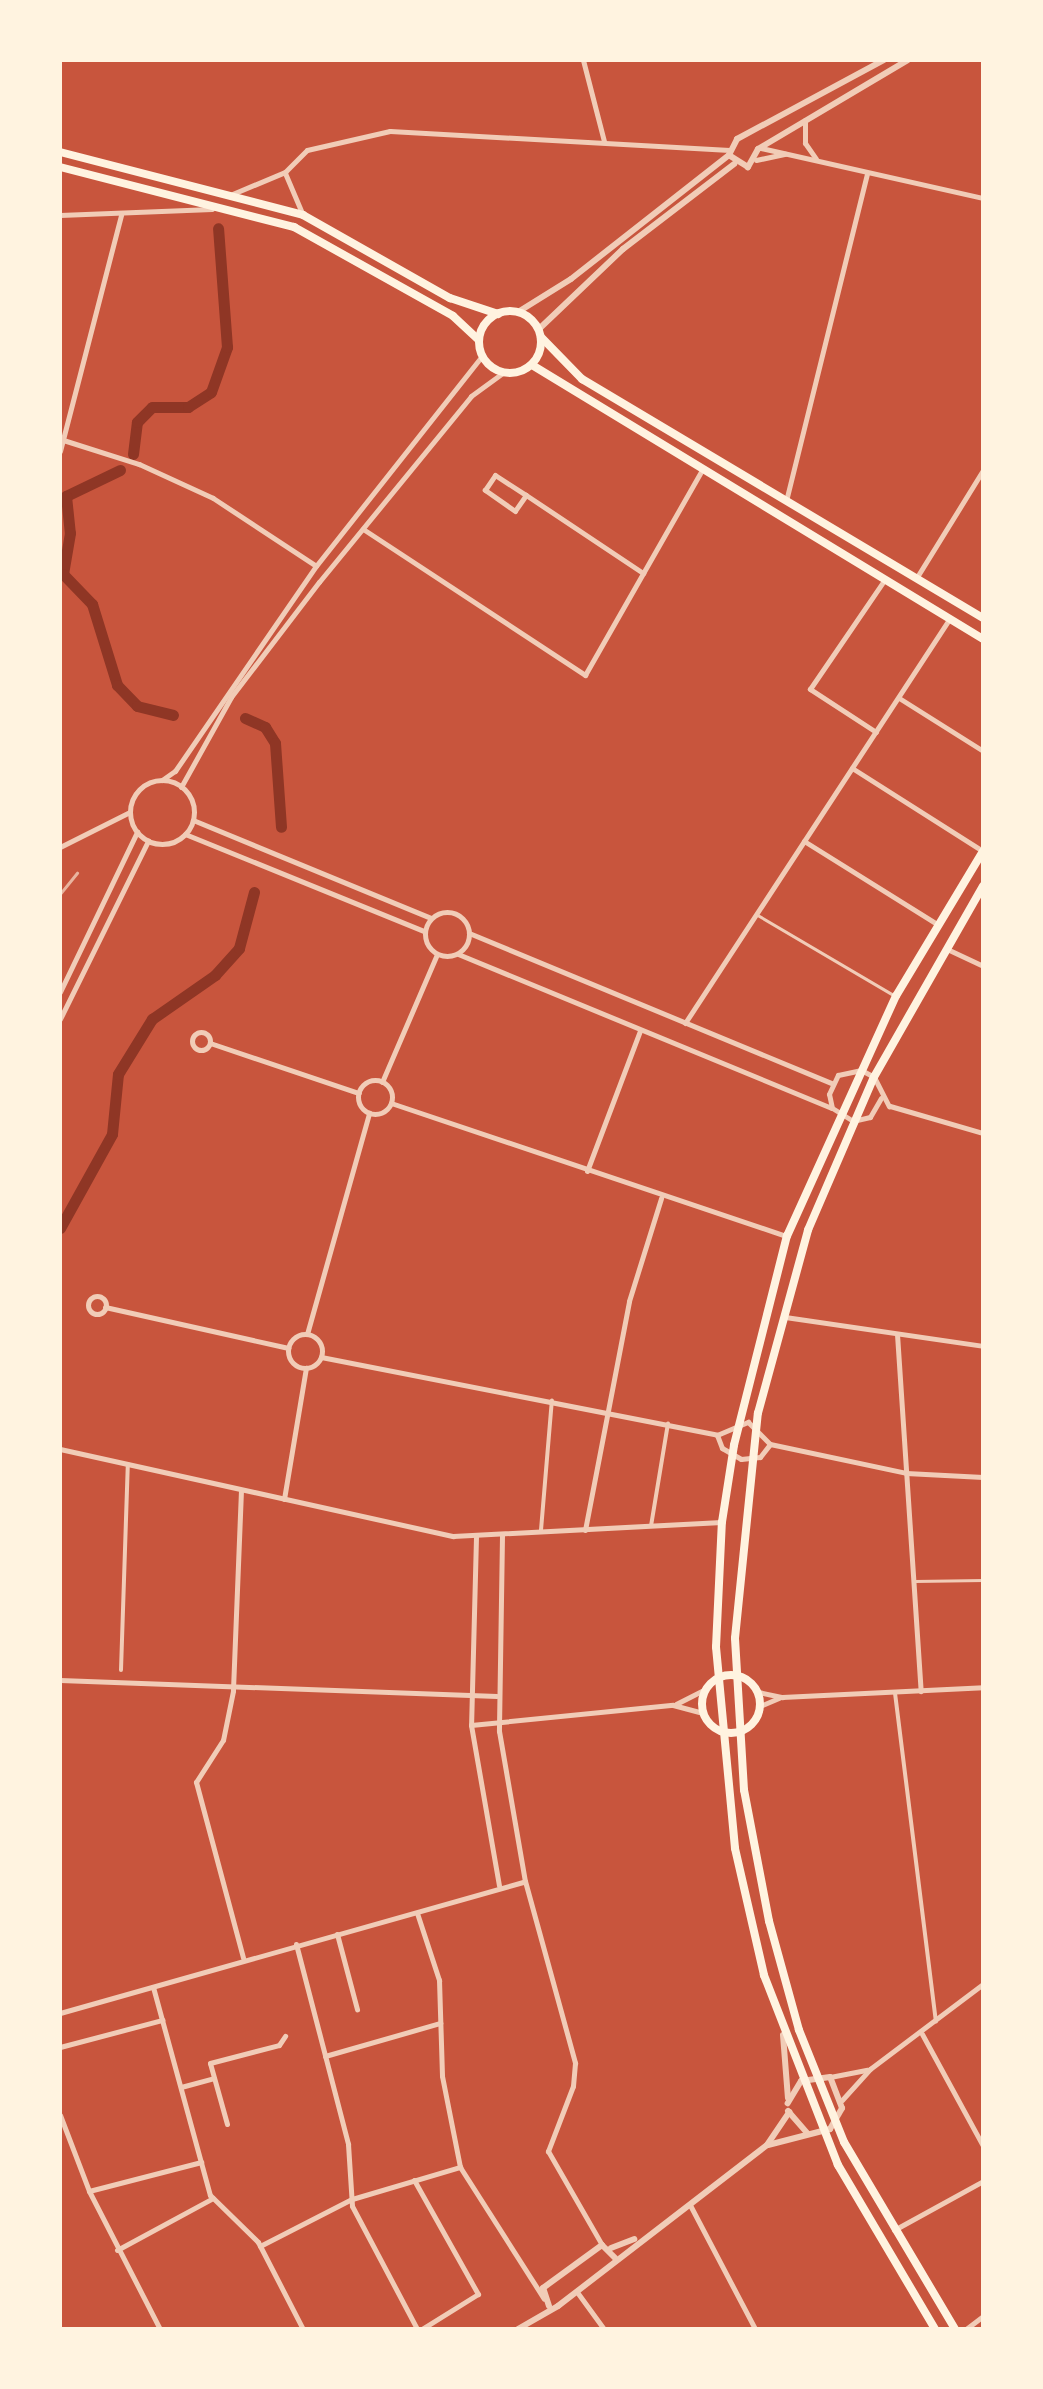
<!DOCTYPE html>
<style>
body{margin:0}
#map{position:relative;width:1043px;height:2389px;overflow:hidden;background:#c8553d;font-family:Signika,sans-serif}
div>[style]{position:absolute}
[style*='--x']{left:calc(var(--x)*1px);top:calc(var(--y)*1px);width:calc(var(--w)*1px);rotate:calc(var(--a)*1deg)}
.canal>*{height:11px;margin:-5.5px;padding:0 5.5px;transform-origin:5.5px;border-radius:5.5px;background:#8f3625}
.service>*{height:2.5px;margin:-1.25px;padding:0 1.25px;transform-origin:1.25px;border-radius:1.25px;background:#f1ccb7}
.pedestrian>*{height:4px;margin:-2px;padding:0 2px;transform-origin:2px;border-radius:2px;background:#f1ccb7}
.minor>*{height:5px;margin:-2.5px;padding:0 2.5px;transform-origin:2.5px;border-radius:2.5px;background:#f1ccb7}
.minor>.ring{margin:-2.5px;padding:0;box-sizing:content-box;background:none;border:5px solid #f1ccb7;border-radius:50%}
.tertiary>*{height:6px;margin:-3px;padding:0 3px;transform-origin:3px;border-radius:3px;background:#f1ccb7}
.primary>*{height:8px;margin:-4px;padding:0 4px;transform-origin:4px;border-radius:4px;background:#fff3e0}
.primary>.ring{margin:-4px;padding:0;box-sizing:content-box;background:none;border:8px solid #fff3e0;border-radius:50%}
.rail>*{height:2.5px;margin:-1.25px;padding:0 1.25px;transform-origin:1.25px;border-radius:1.25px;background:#e9b49f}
span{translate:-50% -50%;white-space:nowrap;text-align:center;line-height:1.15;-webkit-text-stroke:8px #fff3e0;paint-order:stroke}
.frame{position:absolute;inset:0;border:62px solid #fff3e0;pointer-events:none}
</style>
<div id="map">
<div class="canal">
<i style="--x:133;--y:454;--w:32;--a:-83"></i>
<i style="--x:137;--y:422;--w:21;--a:-45"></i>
<i style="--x:152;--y:407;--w:36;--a:0"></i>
<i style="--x:188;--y:407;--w:27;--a:-33"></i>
<i style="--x:211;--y:392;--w:48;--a:-70.4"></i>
<i style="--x:227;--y:347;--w:119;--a:-94.3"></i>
<i style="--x:120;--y:470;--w:60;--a:154.3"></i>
<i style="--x:66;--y:496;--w:37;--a:84"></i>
<i style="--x:70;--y:533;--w:42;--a:99.7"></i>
<i style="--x:63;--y:574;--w:42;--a:46"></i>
<i style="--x:92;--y:604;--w:85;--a:72.8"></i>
<i style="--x:117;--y:685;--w:29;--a:46"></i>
<i style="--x:137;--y:706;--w:37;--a:14"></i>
<i style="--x:245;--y:718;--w:22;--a:24"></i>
<i style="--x:265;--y:727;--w:19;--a:58"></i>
<i style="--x:275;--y:743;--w:84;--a:85.9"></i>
<i style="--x:60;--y:1228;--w:107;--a:-61"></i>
<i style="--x:112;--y:1134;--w:60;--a:-84.3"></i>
<i style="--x:118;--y:1074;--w:65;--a:-58.3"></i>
<i style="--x:152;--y:1019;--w:77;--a:-34.9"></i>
<i style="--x:215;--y:975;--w:36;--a:-48"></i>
<i style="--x:239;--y:948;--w:58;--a:-75"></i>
</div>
<div class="service">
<i style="--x:756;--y:914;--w:158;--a:30.5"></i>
<i style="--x:915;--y:1581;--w:68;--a:-0.8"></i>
</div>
<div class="pedestrian">
<i style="--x:651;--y:1526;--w:104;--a:-80.6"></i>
<i style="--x:541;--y:1530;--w:130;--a:-85.2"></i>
<i style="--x:121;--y:1670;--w:206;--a:-88.1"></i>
<i style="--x:895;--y:1693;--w:331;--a:82.9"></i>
</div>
<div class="minor">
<i style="--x:583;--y:60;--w:84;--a:75.5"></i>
<i style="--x:805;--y:120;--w:23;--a:90"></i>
<i style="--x:805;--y:143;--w:19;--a:55"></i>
<i style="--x:761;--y:148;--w:228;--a:12.7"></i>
<i style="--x:756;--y:160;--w:30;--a:-12"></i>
<i style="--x:285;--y:173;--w:43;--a:67"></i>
<i style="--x:230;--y:195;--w:60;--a:-22.7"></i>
<i style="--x:285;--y:172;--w:31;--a:-45"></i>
<i style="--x:307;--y:150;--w:85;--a:-12.9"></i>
<i style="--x:390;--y:131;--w:340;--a:3.2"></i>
<i style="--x:60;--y:215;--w:152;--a:-2.3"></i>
<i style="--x:60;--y:439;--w:83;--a:17.6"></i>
<i style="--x:139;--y:464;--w:81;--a:24.7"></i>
<i style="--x:213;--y:498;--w:123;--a:33.4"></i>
<i style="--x:60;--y:451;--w:244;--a:-75.5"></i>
<i style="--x:526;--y:495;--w:19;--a:125"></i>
<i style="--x:515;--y:511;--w:37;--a:-145"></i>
<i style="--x:485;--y:490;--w:18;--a:-56"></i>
<i style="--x:495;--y:475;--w:37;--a:33"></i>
<i style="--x:526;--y:495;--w:141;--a:33.7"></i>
<i style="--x:786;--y:501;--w:337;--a:-76.1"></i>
<i style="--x:363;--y:529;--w:266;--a:33.3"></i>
<i style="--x:585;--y:675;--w:238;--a:-60.3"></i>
<i style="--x:917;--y:577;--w:126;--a:-58.3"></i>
<i style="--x:899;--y:698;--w:99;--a:32.2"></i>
<i style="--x:876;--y:732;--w:79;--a:-146.9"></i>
<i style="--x:810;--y:689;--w:133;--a:-55.7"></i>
<i style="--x:852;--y:768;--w:155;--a:32.4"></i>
<i style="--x:162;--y:780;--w:16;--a:-35"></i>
<i style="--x:175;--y:771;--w:249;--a:-55.5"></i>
<i style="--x:316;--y:566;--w:268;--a:-51.7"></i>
<i class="ring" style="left:130px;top:780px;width:59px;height:59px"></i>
<i style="--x:181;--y:787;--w:103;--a:-60.9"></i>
<i style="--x:231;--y:697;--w:145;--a:-52.6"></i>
<i style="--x:319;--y:582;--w:240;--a:-50.7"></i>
<i style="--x:471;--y:396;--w:39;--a:-36"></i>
<i style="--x:193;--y:820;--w:257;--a:22.4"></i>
<i style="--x:185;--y:834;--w:258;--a:22.1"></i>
<i style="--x:804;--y:841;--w:157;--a:32"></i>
<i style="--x:60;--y:847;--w:78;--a:-26.6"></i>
<i class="ring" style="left:425px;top:912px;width:39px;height:39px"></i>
<i style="--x:469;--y:933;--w:393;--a:22.5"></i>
<i style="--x:947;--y:949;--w:40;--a:25"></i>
<i style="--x:458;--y:954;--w:404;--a:22.4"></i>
<i style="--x:60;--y:992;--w:178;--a:-64.3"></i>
<i style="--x:60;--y:1019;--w:199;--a:-63.7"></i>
<i style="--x:685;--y:1023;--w:482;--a:-56.8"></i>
<i class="ring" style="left:192px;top:1032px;width:13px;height:13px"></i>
<i style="--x:210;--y:1043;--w:157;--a:18.6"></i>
<i class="ring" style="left:358px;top:1080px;width:29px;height:29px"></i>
<i style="--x:382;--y:1082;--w:139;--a:-66.7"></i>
<i style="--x:881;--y:1098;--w:22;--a:120"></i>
<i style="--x:870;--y:1117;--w:17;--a:167"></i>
<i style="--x:853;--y:1121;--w:25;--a:-148"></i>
<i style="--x:832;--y:1108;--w:14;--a:-102"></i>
<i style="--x:829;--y:1094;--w:21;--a:-65"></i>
<i style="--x:838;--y:1075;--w:24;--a:-12"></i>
<i style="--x:861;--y:1070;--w:15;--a:28"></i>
<i style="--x:874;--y:1077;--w:33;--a:63"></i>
<i style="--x:391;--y:1103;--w:418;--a:18.6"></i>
<i style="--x:890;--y:1106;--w:97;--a:16.2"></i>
<i style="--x:587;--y:1171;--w:150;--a:-69.3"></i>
<i class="ring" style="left:88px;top:1296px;width:13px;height:13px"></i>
<i style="--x:105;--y:1307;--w:188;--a:12.6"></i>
<i style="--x:785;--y:1317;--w:200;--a:8.3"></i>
<i class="ring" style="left:288px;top:1334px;width:29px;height:29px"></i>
<i style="--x:307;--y:1334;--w:230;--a:-74.3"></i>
<i style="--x:897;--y:1334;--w:358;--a:86.2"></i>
<i style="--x:321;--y:1357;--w:404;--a:11.1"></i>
<i style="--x:717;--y:1435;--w:14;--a:69"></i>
<i style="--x:722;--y:1448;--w:22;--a:30"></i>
<i style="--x:741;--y:1459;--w:19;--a:-6"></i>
<i style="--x:760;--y:1457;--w:16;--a:-52"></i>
<i style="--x:717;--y:1435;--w:34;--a:-23"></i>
<i style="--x:748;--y:1422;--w:31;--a:45"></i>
<i style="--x:770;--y:1444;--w:139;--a:12"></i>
<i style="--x:906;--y:1473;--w:77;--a:3"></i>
<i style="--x:60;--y:1449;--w:403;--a:12.5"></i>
<i style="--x:453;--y:1536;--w:269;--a:-3"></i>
<i style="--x:241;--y:1490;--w:201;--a:92.3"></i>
<i style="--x:233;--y:1691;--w:50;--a:101.5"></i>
<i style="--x:223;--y:1740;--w:50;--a:122.7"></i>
<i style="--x:196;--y:1782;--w:182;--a:75"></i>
<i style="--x:284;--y:1499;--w:133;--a:-80.5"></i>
<i style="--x:585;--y:1530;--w:233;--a:-79.1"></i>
<i style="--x:629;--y:1301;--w:108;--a:-72.7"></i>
<i style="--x:502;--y:1536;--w:195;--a:90.9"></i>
<i style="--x:499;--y:1731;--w:152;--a:80.2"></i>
<i style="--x:525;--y:1881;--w:189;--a:74.6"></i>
<i style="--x:575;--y:2063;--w:23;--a:95"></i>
<i style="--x:573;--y:2086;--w:70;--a:111"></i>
<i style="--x:548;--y:2151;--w:108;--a:60.1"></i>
<i style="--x:476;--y:1537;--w:188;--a:91.5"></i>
<i style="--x:471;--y:1725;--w:163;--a:80.1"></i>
<i style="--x:60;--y:1680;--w:437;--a:2.1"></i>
<i style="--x:758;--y:1692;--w:25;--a:12"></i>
<i style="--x:782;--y:1697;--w:201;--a:-2.8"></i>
<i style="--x:676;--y:1704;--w:31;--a:-27"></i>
<i style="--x:760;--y:1706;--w:21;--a:-23"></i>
<i style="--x:471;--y:1725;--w:203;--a:-5.7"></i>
<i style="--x:673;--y:1705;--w:31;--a:15"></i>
<i style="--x:417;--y:1913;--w:71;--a:71.8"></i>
<i style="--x:439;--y:1980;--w:96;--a:88.2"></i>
<i style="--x:442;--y:2076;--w:93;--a:78.8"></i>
<i style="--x:460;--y:2167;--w:156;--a:57.5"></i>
<i style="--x:337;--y:1934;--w:78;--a:75.1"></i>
<i style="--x:296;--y:1944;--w:207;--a:75.4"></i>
<i style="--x:348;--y:2144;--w:62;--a:86.3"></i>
<i style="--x:352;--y:2206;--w:139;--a:62.1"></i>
<i style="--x:153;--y:1987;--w:216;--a:74.7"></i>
<i style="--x:210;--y:2195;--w:67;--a:44.4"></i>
<i style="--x:258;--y:2242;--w:98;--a:62.7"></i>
<i style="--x:60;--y:2013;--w:483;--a:-15.8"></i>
<i style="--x:922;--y:2034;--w:128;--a:61.4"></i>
<i style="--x:60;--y:2047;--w:106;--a:-14.8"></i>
<i style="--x:325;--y:2056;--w:120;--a:-16"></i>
<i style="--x:830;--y:2077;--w:38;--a:-11"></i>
<i style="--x:181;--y:2087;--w:34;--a:-15"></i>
<i style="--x:842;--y:2100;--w:42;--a:-47.9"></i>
<i style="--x:870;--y:2069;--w:141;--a:-37"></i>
<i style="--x:60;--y:2115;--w:81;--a:69.1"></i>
<i style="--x:89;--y:2191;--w:155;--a:62.8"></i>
<i style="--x:227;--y:2124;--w:63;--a:-105.6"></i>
<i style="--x:210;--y:2063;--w:71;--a:-14.6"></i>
<i style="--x:279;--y:2045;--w:11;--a:-56"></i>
<i style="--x:414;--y:2180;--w:131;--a:60.7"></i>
<i style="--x:478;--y:2294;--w:66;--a:148"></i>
<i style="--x:89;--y:2191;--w:116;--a:-14.5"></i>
<i style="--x:690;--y:2205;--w:140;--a:62.3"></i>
<i style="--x:894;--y:2230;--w:102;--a:-28.8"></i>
<i style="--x:260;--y:2246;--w:103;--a:-27.1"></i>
<i style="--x:352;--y:2199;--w:113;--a:-16.5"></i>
<i style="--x:117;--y:2250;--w:109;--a:-28.4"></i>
<i style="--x:577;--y:2292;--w:46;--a:53.9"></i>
<i style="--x:966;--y:2329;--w:21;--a:-37"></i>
</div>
<div class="tertiary">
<i style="--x:758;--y:149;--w:21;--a:119"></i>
<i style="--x:748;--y:167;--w:22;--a:-148"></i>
<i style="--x:729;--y:155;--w:18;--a:-63"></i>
<i style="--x:737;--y:139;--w:167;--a:-28.3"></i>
<i style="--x:758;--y:149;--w:174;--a:-30.7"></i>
<i style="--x:518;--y:312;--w:62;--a:-31.9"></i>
<i style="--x:571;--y:279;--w:201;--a:-38.1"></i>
<i style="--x:539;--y:329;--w:116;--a:-43.6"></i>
<i style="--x:623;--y:249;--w:140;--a:-37.4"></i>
<i style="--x:783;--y:2035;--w:63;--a:85.5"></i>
<i style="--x:788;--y:2111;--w:29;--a:49"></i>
<i style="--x:768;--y:2145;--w:64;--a:-14.5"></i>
<i style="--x:830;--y:2129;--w:24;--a:-60"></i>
<i style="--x:842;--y:2108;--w:33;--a:-111"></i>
<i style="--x:830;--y:2077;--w:29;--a:172"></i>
<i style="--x:801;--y:2081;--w:26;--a:121"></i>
<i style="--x:611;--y:2248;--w:25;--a:-21"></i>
<i style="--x:549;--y:2306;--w:19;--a:-108"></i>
<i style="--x:543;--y:2288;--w:73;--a:-36.1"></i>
<i style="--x:602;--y:2245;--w:18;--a:45"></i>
<i style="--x:518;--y:2329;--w:46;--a:-29.9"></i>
<i style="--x:558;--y:2306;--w:264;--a:-37.6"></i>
<i style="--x:767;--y:2145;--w:40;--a:-56"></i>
</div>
<div class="primary">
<i style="--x:60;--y:152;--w:251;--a:14.5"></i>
<i style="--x:303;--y:215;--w:169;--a:29.5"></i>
<i style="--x:450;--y:298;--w:51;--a:18.4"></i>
<i style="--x:60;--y:167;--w:242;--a:14.4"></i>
<i style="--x:294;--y:227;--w:182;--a:29.2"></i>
<i style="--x:453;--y:316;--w:35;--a:43"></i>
<i class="ring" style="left:479px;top:311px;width:54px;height:54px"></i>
<i style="--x:541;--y:337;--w:59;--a:45.7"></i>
<i style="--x:582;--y:379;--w:467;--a:30.8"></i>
<i style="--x:532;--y:365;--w:528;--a:31.28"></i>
<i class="ring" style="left:702px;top:1675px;width:50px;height:50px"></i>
<i style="--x:935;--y:2329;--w:191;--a:-120.6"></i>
<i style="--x:838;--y:2165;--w:204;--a:-111.3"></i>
<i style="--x:764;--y:1975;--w:130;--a:-102.9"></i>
<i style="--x:735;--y:1848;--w:202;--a:-95.4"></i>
<i style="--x:716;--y:1647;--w:125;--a:-87.3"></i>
<i style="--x:722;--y:1522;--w:78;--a:-81.1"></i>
<i style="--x:734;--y:1445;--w:216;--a:-75.8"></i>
<i style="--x:787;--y:1236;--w:264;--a:-65.6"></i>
<i style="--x:896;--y:996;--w:169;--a:-59"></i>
<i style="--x:955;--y:2329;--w:217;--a:-120.7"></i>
<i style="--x:844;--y:2142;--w:121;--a:-111.9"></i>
<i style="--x:799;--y:2030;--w:113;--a:-105.4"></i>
<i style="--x:769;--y:1921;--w:133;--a:-100.8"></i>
<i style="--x:744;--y:1790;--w:152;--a:-93.4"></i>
<i style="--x:735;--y:1638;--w:226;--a:-84.2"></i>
<i style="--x:758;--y:1413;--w:190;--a:-74.7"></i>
<i style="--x:808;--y:1230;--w:167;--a:-66.7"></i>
<i style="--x:874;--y:1077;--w:220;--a:-60.3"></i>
</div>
<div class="rail">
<i style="--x:60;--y:894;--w:27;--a:-51"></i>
</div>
<div class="frame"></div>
</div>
